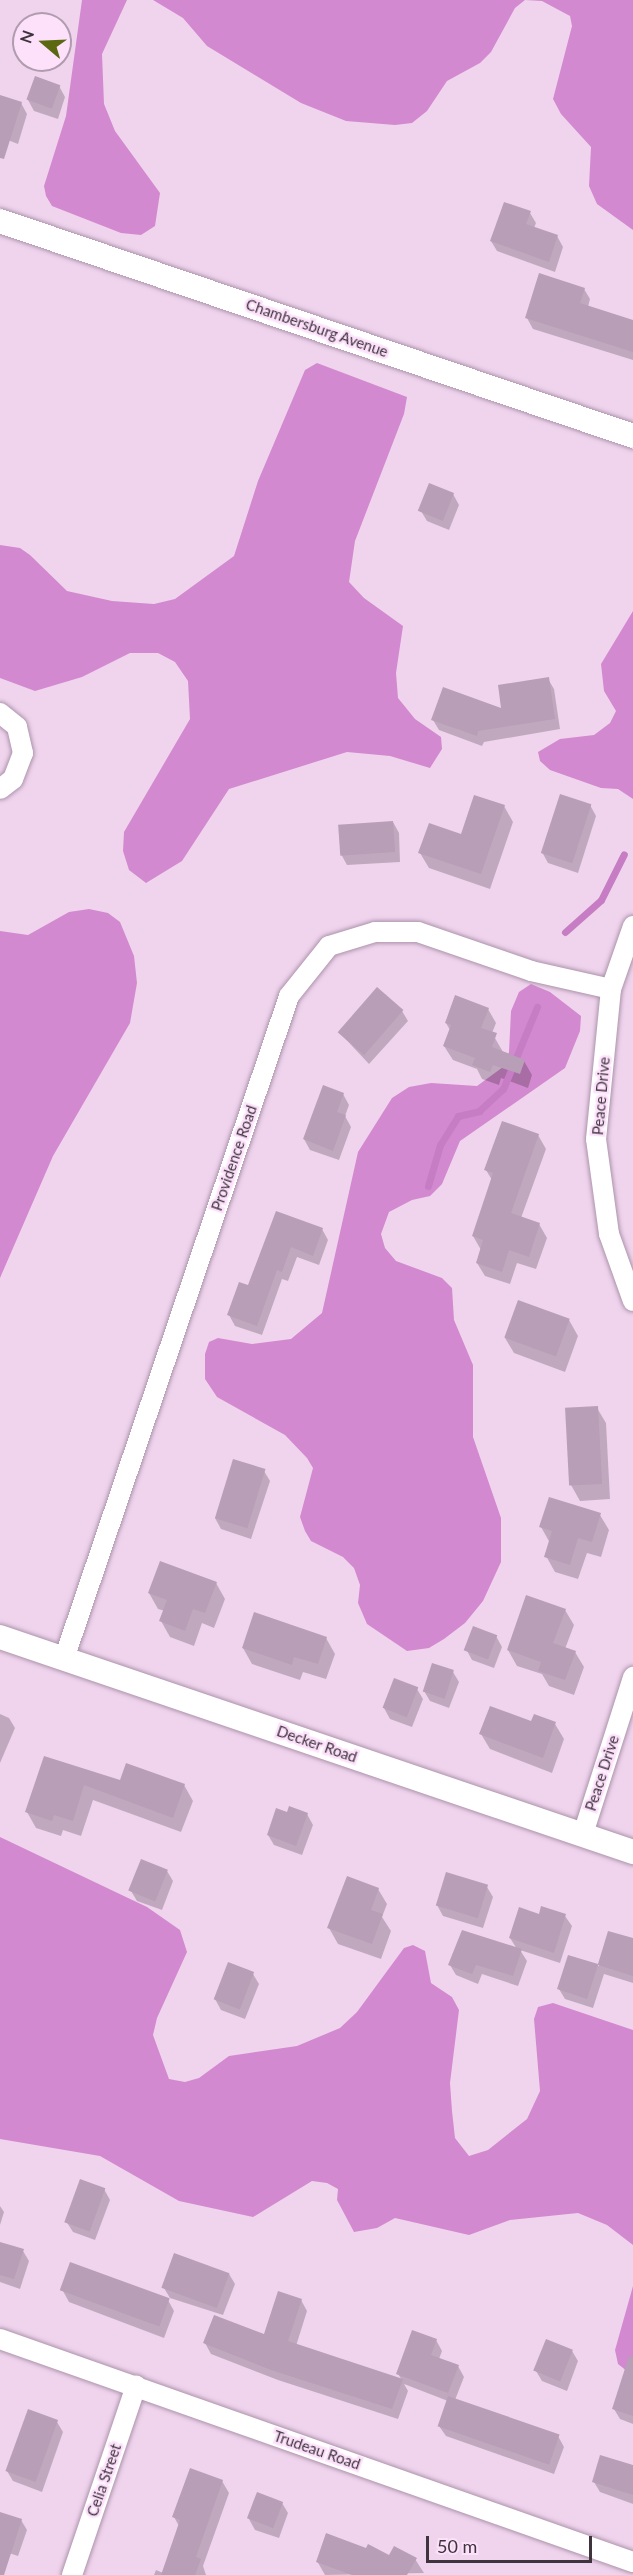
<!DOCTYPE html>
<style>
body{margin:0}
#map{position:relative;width:633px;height:2575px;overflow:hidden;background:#f0d4ee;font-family:Lato,sans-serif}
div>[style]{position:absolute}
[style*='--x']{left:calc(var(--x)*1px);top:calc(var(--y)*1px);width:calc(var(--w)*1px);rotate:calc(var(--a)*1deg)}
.forest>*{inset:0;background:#d389cf}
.shadow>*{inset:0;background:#0003}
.stream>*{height:7px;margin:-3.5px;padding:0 3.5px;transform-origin:3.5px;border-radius:3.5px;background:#c67dc3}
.building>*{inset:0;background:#b89eb6;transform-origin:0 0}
.roads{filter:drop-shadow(0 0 2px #ac93aa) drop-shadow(0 0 2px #ac93aa)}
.minor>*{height:20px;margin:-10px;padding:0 10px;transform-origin:10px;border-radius:10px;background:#fff}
.tertiary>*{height:24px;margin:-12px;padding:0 12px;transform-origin:12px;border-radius:12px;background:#fff}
span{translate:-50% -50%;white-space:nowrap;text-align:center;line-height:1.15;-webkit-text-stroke:5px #fde1fb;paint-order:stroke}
.street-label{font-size:15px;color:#3f343e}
.north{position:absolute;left:12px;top:12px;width:60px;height:60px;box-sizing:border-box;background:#fde1fb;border:2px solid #b19caf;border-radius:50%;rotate:289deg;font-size:16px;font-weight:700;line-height:24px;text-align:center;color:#3f343e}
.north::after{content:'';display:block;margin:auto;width:21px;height:27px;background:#5b680f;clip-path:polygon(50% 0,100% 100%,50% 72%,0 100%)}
.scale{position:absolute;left:426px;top:2536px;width:166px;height:27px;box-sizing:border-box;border:3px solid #3f343e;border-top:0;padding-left:8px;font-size:18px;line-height:21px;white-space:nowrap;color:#3f343e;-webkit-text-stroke:4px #fde1fb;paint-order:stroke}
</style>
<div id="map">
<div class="forest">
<i style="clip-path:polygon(82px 0,127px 0,102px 54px,104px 104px,115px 131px,160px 193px,155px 226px,141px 235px,121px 233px,52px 206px,46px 196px,44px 186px,66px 116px)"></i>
<i style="clip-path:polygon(153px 0,525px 0,515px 8px,491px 52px,480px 63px,447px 81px,427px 111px,412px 123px,395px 125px,346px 121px,301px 103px,207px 46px,183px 18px)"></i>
<i style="clip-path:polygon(525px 0,633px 0,633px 230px,597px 204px,589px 186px,591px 147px,561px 114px,553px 99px,572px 26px,570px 16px,542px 1px)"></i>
<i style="clip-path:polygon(317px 363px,407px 397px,404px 414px,355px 541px,349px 582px,364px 598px,403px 626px,396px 673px,398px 698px,415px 719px,441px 737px,442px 749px,430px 768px,390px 756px,347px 752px,229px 789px,182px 861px,146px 883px,129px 870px,123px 851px,124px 832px,190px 719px,188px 681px,175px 662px,158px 653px,130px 653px,82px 677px,35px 691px,0 678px,0 545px,20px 548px,30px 555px,67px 591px,112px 601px,154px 604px,175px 599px,234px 556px,258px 481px,305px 370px)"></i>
<i style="clip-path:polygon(633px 611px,633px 799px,618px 789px,601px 788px,550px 770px,540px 761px,538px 752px,560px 739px,594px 735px,610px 723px,616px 711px,604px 691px,601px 664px)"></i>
<i style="clip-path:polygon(89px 909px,108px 913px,120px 922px,134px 956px,137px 983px,130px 1023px,53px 1156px,0 1278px,0 931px,28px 935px,69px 912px)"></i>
<i style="clip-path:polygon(531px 984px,550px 992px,581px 1016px,580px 1031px,565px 1068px,460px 1141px,442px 1184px,430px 1196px,412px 1200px,389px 1212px,381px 1234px,385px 1248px,396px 1261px,442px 1278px,452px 1288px,454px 1320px,473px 1365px,473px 1437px,501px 1518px,501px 1562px,483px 1601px,465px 1623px,444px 1639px,429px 1648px,407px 1651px,367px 1624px,358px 1603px,360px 1585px,354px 1568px,343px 1557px,311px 1541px,305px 1531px,300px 1517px,313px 1468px,307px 1458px,285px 1435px,217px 1397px,205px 1379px,205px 1354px,209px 1342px,218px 1338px,252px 1344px,291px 1339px,322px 1313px,358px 1152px,392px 1098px,409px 1087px,431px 1083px,477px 1086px,503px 1067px,509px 1052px,511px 1011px,519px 992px)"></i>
<i style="clip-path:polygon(0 1837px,147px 1907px,180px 1930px,187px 1952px,157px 2018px,153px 2035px,169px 2079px,185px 2082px,199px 2078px,229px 2056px,297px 2046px,340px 2028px,357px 2012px,404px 1948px,413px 1945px,425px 1951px,431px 1983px,452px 1997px,459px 2010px,450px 2083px,452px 2111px,455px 2138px,469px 2156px,488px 2150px,527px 2119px,540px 2091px,534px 2019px,538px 2007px,553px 2003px,633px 2030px,633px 2245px,607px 2225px,578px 2213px,510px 2220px,469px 2235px,395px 2218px,377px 2228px,354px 2232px,337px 2200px,338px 2189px,327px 2183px,312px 2181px,253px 2217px,179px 2201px,100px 2156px,0 2139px)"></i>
<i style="clip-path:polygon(633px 2286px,633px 2376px,618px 2364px,615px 2350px)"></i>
</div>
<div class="shadow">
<i style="clip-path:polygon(59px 86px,65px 97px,58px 119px,34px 111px,28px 100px)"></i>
<i style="clip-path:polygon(0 97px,21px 103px,27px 114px,18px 144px,0 137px)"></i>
<i style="clip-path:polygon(530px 213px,536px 223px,534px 228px,557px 236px,563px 247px,555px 272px,497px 251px,491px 241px)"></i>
<i style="clip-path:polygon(584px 289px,590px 299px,588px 307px,633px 321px,633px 360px,533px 329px,527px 318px)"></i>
<i style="clip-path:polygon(453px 494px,459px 505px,449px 530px,427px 521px,421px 511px)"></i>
<i style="clip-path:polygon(548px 679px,554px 689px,560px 729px,484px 742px,482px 746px,439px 730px,433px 720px,503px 710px)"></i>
<i style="clip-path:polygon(590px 805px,596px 816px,578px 873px,548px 863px,542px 852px)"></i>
<i style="clip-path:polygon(504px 806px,513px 822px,490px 889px,429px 868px,420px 853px,462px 836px)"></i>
<i style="clip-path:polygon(393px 822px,399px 833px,400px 862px,347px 865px,341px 854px)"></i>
<i style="clip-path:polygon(488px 1009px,496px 1023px,492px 1033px,503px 1052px,524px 1061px,532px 1075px,528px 1088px,501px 1078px,499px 1085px,482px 1079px,477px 1069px,453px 1060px,444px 1046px,450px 1030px,446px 1023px)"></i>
<i style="clip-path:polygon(402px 1011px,408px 1021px,369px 1064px,339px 1032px)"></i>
<i style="clip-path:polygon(343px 1094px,349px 1105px,345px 1116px,351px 1127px,339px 1160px,310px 1150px,304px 1139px)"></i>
<i style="clip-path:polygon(538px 1135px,546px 1149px,521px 1218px,539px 1224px,547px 1238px,536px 1269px,517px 1263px,510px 1284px,485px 1276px,477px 1263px,481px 1250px,473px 1236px,492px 1180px,486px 1170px)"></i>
<i style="clip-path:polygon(277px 1213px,322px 1229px,328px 1240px,319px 1265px,297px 1257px,288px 1281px,282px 1279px,262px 1335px,235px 1326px,229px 1315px,249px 1287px)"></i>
<i style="clip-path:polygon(569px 1320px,578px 1336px,565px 1372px,514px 1353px,505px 1338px)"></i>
<i style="clip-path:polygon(597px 1408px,606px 1423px,610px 1499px,580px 1501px,571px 1485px)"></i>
<i style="clip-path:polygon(264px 1471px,270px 1481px,251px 1539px,221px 1529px,215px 1518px)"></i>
<i style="clip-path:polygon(600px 1515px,609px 1530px,601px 1557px,587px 1553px,578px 1579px,555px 1572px,546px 1556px,550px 1543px,541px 1527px)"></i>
<i style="clip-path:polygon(216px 1583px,225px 1599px,214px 1628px,202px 1623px,194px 1646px,170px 1637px,161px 1621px,165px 1611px,158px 1609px,149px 1593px)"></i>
<i style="clip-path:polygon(565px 1610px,574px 1625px,565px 1649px,575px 1652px,584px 1667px,574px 1695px,549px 1686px,542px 1674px,517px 1666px,508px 1650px)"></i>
<i style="clip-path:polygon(496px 1636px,502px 1647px,494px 1668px,472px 1660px,466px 1649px)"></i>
<i style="clip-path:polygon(326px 1638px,335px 1654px,326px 1679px,303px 1672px,300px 1680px,252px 1664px,243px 1648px)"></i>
<i style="clip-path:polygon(453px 1672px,459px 1682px,449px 1708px,430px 1701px,424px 1691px)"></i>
<i style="clip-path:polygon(417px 1689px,423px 1699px,412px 1727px,390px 1719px,384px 1708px)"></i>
<i style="clip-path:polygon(0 1714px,9px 1718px,15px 1728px,0 1763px)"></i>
<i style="clip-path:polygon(532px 1723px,555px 1724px,564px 1739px,552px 1773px,490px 1749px,481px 1734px)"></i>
<i style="clip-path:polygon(45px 1757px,120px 1782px,184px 1785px,193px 1801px,181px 1832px,93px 1800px,81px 1836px,63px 1830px,61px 1836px,36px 1828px,27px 1812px)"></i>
<i style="clip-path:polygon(288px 1814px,307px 1814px,313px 1825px,302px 1855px,274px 1845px,268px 1835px)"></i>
<i style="clip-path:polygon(167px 1871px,173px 1881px,162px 1910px,137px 1901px,131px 1891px)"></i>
<i style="clip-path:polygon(487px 1887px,493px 1897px,483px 1928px,443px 1916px,437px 1905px)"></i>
<i style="clip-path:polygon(378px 1889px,387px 1904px,382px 1917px,391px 1931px,381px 1959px,338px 1944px,329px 1928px)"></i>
<i style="clip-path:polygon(540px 1916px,565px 1916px,572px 1926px,560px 1963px,520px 1950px,527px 1961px,518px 1986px,482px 1974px,478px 1984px,456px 1975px,450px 1965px,517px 1949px,510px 1938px)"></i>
<i style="clip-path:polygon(609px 1933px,633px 1940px,633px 1983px,604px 1974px,593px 2008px,565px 1999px,559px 1989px,569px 1957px,599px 1966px)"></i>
<i style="clip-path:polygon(253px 1974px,259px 1984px,245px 2019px,221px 2010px,215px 1999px)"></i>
<i style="clip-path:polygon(104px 2189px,110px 2200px,95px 2240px,73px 2232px,66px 2221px)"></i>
<i style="clip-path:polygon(0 2206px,4px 2212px,0 2225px)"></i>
<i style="clip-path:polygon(0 2243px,23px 2251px,29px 2261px,20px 2289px,0 2282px)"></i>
<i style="clip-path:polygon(229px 2274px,235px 2284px,223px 2315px,170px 2298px,164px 2288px)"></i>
<i style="clip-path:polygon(63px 2291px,168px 2300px,174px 2311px,164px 2338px,69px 2302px)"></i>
<i style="clip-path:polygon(301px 2300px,307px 2311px,296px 2346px,402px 2380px,398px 2374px,436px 2340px,442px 2351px,439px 2359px,458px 2366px,464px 2377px,455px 2400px,558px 2436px,564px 2447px,554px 2474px,446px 2436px,439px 2426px,448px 2401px,404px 2384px,408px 2391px,398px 2419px,278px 2380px,211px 2354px,205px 2343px,265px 2336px)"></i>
<i style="clip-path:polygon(572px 2351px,578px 2361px,567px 2391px,542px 2381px,536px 2371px)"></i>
<i style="clip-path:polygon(633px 2389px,633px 2424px,620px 2419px,614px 2409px)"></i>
<i style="clip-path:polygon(57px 2422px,63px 2432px,42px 2492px,13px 2481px,7px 2471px)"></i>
<i style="clip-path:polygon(633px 2466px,633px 2504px,600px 2492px,594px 2482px)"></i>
<i style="clip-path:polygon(222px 2481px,229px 2493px,203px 2566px,206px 2575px,154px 2575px,156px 2570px,163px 2573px,179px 2526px,174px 2517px)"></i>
<i style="clip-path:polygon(282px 2503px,288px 2513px,279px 2538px,255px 2530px,249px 2519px)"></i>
<i style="clip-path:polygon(0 2513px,21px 2520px,27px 2530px,18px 2556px,0 2550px)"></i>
<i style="clip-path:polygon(389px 2557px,415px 2559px,424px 2573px,325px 2575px,317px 2561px)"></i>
</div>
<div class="stream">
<i style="--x:565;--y:932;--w:48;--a:-41.6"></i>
<i style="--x:601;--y:900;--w:51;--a:-63.4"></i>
<i style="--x:428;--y:1186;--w:43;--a:-73.7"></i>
<i style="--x:440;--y:1145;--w:34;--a:-58"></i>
<i style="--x:458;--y:1116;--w:22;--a:-13"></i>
<i style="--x:479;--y:1111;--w:33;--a:-43"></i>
<i style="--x:503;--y:1089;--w:89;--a:-67.5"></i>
</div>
<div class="building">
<i style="left:35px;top:76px;width:27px;height:25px;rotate:20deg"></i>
<i style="clip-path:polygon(0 95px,22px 102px,4px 159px,0 158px)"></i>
<i style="clip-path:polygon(504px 202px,531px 211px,526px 224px,558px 235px,549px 262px,490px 241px)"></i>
<i style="clip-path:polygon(539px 273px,585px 288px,580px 303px,633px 320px,633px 352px,525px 318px)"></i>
<i style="left:429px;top:483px;width:27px;height:30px;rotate:22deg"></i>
<i style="clip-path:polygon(549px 677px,555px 719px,478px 731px,477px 736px,431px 720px,443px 687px,501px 708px,498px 685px)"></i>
<i style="left:560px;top:794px;width:33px;height:62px;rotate:18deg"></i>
<i style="clip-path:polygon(474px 795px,505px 805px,481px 874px,418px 853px,429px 823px,461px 834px)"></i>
<i style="left:393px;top:821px;width:31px;height:55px;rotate:86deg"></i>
<i style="left:377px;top:987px;width:35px;height:60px;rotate:41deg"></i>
<i style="clip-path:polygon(455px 995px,489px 1008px,481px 1028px,497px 1033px,492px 1047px,525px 1060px,520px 1074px,493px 1065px,490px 1072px,472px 1065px,475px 1058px,443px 1046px,451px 1025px,445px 1023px)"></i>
<i style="clip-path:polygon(323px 1085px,344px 1093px,337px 1112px,346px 1115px,333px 1151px,303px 1139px)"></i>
<i style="clip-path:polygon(502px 1121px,539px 1134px,511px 1213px,540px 1223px,529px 1257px,509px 1250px,502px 1272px,476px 1263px,483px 1240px,472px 1236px,493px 1173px,484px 1170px)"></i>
<i style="clip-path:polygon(276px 1211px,323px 1228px,313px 1256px,291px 1247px,282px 1272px,277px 1270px,257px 1326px,227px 1315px,239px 1282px,248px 1285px)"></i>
<i style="left:518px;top:1300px;width:55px;height:40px;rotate:20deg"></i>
<i style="left:598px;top:1406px;width:78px;height:33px;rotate:87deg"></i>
<i style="left:233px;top:1459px;width:34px;height:62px;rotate:17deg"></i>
<i style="clip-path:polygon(549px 1497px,601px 1513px,592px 1542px,578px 1538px,570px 1565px,544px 1557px,552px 1531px,539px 1527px)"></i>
<i style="clip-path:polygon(160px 1561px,217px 1582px,205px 1613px,193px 1609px,185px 1631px,159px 1621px,167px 1600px,148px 1593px)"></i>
<i style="clip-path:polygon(526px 1595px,566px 1609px,553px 1643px,576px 1651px,565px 1680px,538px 1671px,541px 1662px,507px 1650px)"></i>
<i style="clip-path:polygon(254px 1612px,327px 1637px,318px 1664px,294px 1657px,292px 1665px,242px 1648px)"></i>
<i style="left:473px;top:1626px;width:26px;height:26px;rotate:21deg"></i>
<i style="left:432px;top:1663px;width:23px;height:30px;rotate:18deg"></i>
<i style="left:394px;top:1678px;width:26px;height:32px;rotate:21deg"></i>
<i style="clip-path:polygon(490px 1706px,531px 1721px,534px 1714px,556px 1722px,543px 1758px,479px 1734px)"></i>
<i style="clip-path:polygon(44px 1756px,120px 1780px,126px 1763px,185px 1784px,173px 1818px,84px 1785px,73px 1821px,54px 1815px,52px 1821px,25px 1812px)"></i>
<i style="clip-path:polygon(289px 1806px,308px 1813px,296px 1846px,267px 1835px,276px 1808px,287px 1812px)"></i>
<i style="left:141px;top:1859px;width:29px;height:34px;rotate:22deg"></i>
<i style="left:446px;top:1872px;width:44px;height:35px;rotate:17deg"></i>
<i style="clip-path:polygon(347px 1876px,379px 1888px,371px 1910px,383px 1914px,372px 1944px,327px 1928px)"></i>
<i style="clip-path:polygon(541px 1906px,566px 1914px,554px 1953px,509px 1938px,519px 1907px,539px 1914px)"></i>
<i style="clip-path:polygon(462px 1930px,522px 1949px,513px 1976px,476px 1965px,472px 1974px,448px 1965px)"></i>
<i style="clip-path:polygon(608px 1931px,633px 1938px,633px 1976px,598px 1965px,587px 1999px,557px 1989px,568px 1955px,598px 1964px)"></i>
<i style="left:228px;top:1962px;width:28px;height:40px;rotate:21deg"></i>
<i style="left:80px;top:2179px;width:27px;height:46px;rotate:20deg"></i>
<i style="clip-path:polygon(0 2242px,24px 2249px,14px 2279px,0 2275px)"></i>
<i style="left:174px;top:2253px;width:59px;height:37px;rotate:20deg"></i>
<i style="left:70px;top:2262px;width:106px;height:30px;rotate:20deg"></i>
<i style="clip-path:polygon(278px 2291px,302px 2299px,288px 2341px,403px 2379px,392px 2409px,271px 2370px,203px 2343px,214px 2315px,264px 2334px)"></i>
<i style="clip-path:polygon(412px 2330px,437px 2339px,431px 2355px,459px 2365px,448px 2393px,396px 2374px)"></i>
<i style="left:546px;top:2339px;width:29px;height:34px;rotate:22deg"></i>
<i style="clip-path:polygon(629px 2356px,633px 2357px,633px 2416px,612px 2409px)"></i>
<i style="left:448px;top:2396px;width:118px;height:32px;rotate:19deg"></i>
<i style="left:28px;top:2409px;width:32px;height:66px;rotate:20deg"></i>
<i style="clip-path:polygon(600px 2455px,633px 2465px,633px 2495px,592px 2482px)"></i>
<i style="clip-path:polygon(190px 2468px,223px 2480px,196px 2557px,201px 2559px,195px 2575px,161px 2575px,180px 2520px,172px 2517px)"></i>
<i style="left:257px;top:2492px;width:28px;height:28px;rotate:21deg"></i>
<i style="clip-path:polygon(0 2512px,22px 2519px,4px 2575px,0 2575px)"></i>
<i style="clip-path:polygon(326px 2533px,366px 2548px,368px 2544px,389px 2555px,394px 2546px,417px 2558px,407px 2575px,352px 2575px,316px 2562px)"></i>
</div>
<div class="roads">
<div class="minor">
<i style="--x:0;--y:713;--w:22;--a:39"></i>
<i style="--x:17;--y:727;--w:27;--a:77"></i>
<i style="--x:23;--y:753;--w:28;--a:111"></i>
<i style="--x:13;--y:779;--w:16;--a:142"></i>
<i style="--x:633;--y:926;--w:67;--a:109.2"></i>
<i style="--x:611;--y:989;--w:151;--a:95.7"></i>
<i style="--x:596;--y:1139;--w:96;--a:82.2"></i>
<i style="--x:609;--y:1234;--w:71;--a:70.3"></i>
<i style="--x:64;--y:1659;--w:700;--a:-71.25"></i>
<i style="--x:289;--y:996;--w:64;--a:-51.3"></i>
<i style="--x:329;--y:946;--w:48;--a:-16.9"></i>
<i style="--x:375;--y:932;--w:43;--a:0"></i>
<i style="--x:418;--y:932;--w:120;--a:19"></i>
<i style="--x:531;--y:971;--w:82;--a:12.7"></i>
<i style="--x:583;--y:1834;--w:165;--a:-72.3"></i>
<i style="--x:0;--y:2339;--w:671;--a:19.41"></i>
<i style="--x:72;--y:2575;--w:200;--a:-71.3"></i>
</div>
<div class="tertiary">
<i style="--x:0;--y:221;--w:669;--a:18.76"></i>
<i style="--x:0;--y:1637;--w:669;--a:18.76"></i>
</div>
</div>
<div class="street-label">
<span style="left:317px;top:328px;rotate:19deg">Chambersburg Avenue</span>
<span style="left:601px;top:1096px;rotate:-85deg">Peace Drive</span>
<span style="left:234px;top:1158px;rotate:-71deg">Providence Road</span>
<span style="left:317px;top:1744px;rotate:19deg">Decker Road</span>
<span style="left:602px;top:1773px;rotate:-72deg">Peace Drive</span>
<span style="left:317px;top:2450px;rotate:19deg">Trudeau Road</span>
<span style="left:104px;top:2480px;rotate:-71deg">Celia Street</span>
</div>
<div class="north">N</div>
<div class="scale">50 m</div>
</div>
